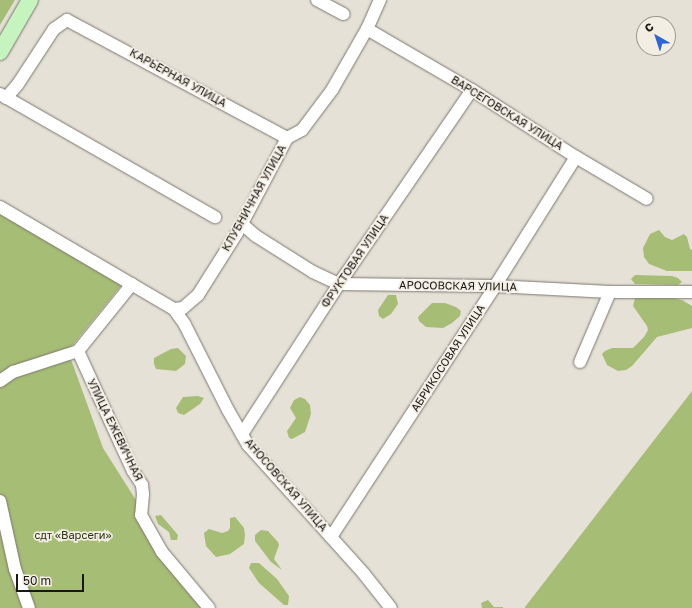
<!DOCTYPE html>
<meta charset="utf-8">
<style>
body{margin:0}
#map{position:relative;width:692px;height:608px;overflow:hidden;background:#e6e1d7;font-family:"Golos Text",sans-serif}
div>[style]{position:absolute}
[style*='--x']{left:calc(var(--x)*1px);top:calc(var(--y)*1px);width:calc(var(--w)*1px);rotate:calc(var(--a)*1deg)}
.green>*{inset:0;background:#a6bd75}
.roads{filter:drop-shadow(0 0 1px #7b776e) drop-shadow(0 0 1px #7b776e)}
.minor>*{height:12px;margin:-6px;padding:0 6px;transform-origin:6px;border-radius:6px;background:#fff}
.major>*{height:16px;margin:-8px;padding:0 8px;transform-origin:8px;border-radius:8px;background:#c6f4be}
span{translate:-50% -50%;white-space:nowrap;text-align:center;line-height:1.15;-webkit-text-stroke:3.5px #f3eee4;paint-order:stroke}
.street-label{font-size:11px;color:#191814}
.park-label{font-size:11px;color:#2b3511}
.north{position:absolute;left:636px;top:16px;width:40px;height:40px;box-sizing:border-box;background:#f3eee4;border:1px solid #9c9891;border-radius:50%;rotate:321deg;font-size:11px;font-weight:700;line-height:16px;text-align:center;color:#191814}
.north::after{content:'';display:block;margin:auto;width:14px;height:18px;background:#2c67d5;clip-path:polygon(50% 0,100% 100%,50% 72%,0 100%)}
.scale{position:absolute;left:16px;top:574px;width:68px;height:18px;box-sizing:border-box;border:2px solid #191814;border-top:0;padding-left:5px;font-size:12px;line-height:14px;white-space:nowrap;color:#191814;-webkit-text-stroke:3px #f3eee4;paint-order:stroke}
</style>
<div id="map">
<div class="green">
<i style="clip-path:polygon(0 0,15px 0,0 25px)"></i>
<i style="clip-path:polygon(0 213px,124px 282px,68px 351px,103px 448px,165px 546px,214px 608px,0 608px)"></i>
<i style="clip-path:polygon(659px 230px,665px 237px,672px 240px,684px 234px,687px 237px,690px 249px,692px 250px,692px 271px,667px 271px,649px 264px,644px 257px,643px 248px,650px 234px)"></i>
<i style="clip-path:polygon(635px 275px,672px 276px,678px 278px,682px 282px,678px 285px,635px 284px,631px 279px)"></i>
<i style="clip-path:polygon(388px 295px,396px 295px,398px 304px,391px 314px,383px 319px,379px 316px,378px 310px)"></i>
<i style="clip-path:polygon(662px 296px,682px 300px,692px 306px,692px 328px,657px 337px,632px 366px,626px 370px,618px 371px,607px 365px,602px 354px,605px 351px,612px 348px,633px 348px,644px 337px,648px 330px,647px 326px,633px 306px,635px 298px)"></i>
<i style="clip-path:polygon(432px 303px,445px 303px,456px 307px,461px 311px,460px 316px,452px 323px,443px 328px,426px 327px,419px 321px,418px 317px)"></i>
<i style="clip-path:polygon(178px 348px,186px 356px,185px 364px,176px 371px,156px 369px,154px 364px,154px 358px,171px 349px)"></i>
<i style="clip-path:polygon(692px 391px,692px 608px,525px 608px,525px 607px)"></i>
<i style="clip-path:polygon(198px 396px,204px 398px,200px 404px,184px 415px,178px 413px,176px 408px,183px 397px)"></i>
<i style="clip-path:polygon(300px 397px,305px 399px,310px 405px,311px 414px,305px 432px,292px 439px,289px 438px,287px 431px,296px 418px,290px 408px,294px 400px)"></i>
<i style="clip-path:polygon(161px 515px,178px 535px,177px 540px,171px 540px,169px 532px,158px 524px,155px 516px)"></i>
<i style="clip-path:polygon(235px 517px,244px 528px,245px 535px,244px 544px,230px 554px,216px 557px,206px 546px,204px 533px,209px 529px,222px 533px,228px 531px,230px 528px,230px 518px)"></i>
<i style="clip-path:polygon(261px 530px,268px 531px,278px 542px,279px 545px,274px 559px,282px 570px,271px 562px,255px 541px,255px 535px)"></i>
<i style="clip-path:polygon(251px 563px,259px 563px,277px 579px,289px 596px,288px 605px,284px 605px,259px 583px,249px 568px)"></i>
<i style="clip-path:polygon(488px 600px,494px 607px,503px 607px,503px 608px,482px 608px,481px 603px)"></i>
</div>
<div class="roads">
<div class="minor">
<i style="--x:317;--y:0;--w:30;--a:28"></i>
<i style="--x:367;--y:29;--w:121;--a:30.2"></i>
<i style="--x:472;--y:90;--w:124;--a:32.8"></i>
<i style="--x:576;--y:157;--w:82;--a:30.6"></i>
<i style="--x:0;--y:94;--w:248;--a:29.8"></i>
<i style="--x:6;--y:98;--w:18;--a:-49"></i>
<i style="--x:18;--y:84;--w:66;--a:-56.8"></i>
<i style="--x:54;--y:29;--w:16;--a:-35"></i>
<i style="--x:67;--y:20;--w:250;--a:28.2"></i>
<i style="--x:0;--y:207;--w:202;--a:30.4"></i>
<i style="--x:174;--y:309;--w:19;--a:55"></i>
<i style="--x:185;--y:325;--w:95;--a:63.2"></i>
<i style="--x:228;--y:410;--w:40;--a:60.3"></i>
<i style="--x:248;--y:445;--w:173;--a:48"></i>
<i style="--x:364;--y:574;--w:43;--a:51.5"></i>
<i style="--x:242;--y:224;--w:18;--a:41"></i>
<i style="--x:256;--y:236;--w:67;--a:32.3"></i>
<i style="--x:313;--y:272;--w:29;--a:25"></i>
<i style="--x:339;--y:284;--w:156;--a:0.7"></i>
<i style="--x:495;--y:286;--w:115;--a:3"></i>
<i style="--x:610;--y:292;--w:82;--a:0"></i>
<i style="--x:174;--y:309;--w:9;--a:-6"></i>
<i style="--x:183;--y:308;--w:20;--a:-41"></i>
<i style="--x:198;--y:295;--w:73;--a:-57.8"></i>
<i style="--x:237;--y:233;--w:107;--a:-62.2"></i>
<i style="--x:287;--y:138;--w:17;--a:-28"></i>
<i style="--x:302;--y:130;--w:50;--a:-53.1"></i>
<i style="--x:332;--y:90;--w:70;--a:-60.2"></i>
<i style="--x:367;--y:29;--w:32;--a:-66"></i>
<i style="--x:78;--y:351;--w:132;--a:65.4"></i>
<i style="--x:133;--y:471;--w:17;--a:57"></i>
<i style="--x:142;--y:485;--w:9;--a:84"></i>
<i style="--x:143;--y:494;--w:21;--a:95"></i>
<i style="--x:141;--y:515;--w:43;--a:60.4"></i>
<i style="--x:162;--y:552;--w:73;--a:50"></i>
<i style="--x:580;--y:362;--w:76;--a:-66.8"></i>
<i style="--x:0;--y:381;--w:16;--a:-35"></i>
<i style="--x:13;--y:372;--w:68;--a:-17.9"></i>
<i style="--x:78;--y:351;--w:86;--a:-51.1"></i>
<i style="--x:242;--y:434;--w:179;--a:-57.1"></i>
<i style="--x:339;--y:284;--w:235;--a:-55.6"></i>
<i style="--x:0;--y:501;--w:70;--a:77.6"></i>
<i style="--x:15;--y:569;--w:41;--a:70.3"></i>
<i style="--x:331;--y:537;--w:300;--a:-56.8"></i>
<i style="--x:495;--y:286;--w:152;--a:-57.9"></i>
</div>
<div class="major">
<i style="--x:0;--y:52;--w:60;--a:-60"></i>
</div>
</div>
<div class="street-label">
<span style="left:178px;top:78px;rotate:29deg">КАРЬЕРНАЯ УЛИЦА</span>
<span style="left:507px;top:113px;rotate:32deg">ВАРСЕГОВСКАЯ УЛИЦА</span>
<span style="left:254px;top:198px;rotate:-61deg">КЛУБНИЧНАЯ УЛИЦА</span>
<span style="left:355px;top:261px;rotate:-56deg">ФРУКТОВАЯ УЛИЦА</span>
<span style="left:458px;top:286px;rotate:1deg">АРОСОВСКАЯ УЛИЦА</span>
<span style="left:448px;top:358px;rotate:-57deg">АБРИКОСОВАЯ УЛИЦА</span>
<span style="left:115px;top:430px;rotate:64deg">УЛИЦА ЕЖЕВИЧНАЯ</span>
<span style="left:286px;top:485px;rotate:49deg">АНОСОВСКАЯ УЛИЦА</span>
</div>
<div class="park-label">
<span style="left:73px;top:535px">сдт «Варсеги»</span>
</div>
<div class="north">С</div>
<div class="scale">50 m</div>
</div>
